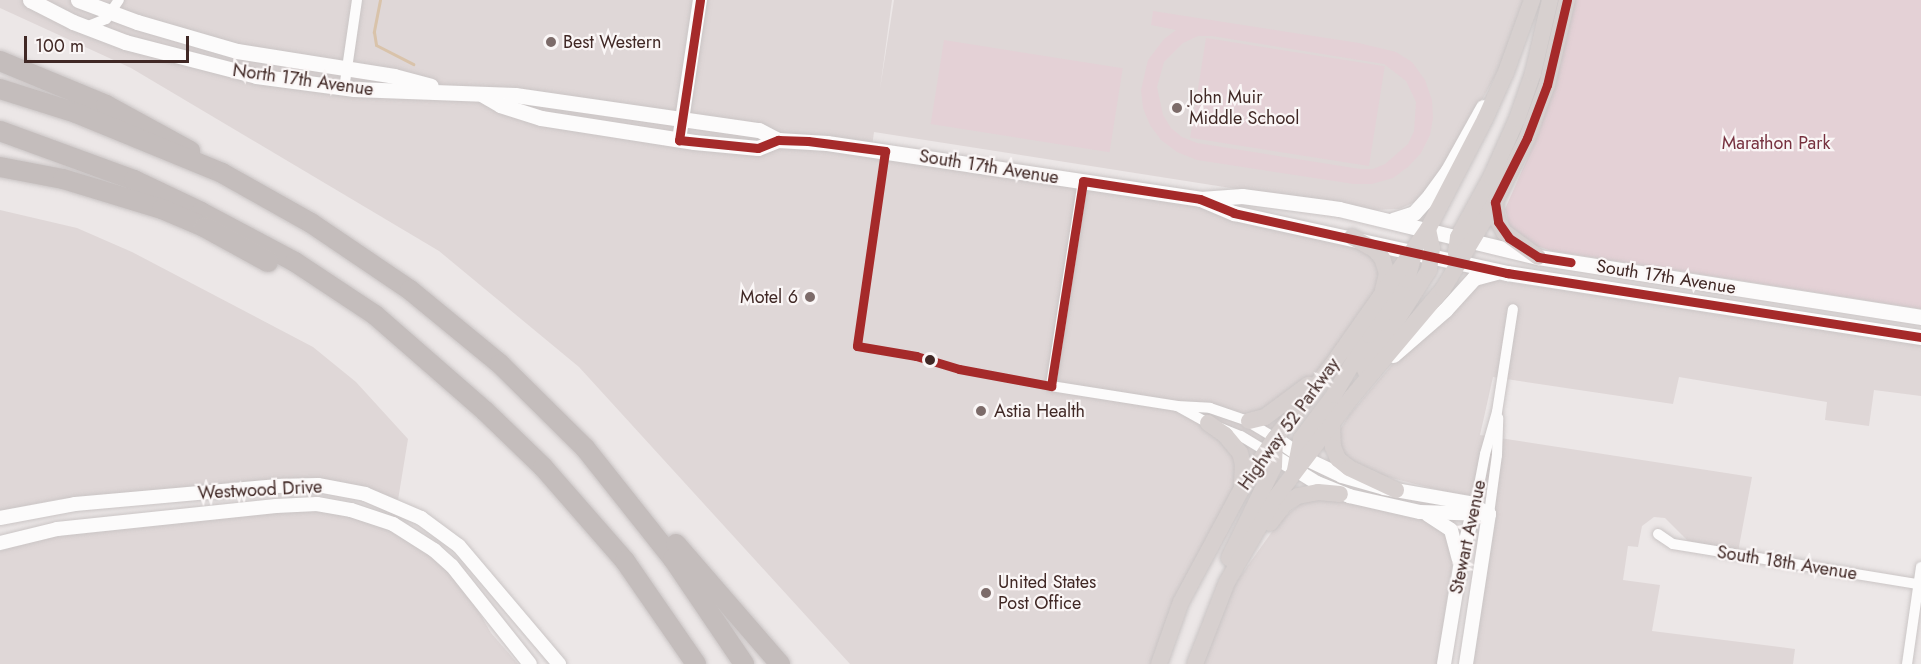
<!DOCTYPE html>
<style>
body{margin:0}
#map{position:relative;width:1921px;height:664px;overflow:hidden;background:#ece7e7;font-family:Jost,sans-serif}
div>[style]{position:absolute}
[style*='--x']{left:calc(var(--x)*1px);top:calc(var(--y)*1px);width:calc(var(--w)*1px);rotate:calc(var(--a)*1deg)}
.built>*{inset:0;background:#dfd7d7}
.green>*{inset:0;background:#e4d1d6;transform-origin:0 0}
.stream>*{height:3px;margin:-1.5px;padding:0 1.5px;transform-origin:1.5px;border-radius:1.5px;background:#d9c3aa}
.roads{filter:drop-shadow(0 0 2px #cac5c5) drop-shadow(0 0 2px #cac5c5)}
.minor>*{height:10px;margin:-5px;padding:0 5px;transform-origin:5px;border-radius:5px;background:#fcfbfb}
.tertiary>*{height:14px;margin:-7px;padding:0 7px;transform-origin:7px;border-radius:7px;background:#fcfbfb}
.secondary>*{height:15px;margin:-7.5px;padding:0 7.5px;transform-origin:7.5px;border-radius:7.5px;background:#fcfbfb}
.primary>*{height:16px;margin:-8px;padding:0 8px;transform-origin:8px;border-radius:8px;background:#d7d0cf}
.motorway>*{height:20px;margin:-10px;padding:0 10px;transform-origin:10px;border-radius:10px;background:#c4bdbc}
.bus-1>*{height:9px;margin:-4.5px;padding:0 4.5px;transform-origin:4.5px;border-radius:4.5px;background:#a52a2a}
.dots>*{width:16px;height:16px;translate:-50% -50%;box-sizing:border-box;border:3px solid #faf6f6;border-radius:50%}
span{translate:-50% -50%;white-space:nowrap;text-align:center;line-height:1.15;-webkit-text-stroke:4.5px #faf6f6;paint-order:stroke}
.poi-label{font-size:18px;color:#402825}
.left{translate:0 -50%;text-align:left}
.right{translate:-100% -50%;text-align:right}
.street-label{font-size:18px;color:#402825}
.park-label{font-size:18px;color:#76303e}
.scale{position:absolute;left:24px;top:36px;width:165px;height:27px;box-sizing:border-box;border:3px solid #402825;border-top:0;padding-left:8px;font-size:18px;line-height:21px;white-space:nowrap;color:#402825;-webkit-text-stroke:4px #faf6f6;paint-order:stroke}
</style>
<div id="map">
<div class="built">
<i style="clip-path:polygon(0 0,892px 0,880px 89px,894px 0,1524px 0,1500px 67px,1443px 171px,1415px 202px,1399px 209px,1371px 210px,874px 132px,872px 147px,1083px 181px,1412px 251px,1242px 488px,1159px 664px,850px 664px,579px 367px,439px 251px,131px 68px,0 8px)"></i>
<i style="clip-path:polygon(0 210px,77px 228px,132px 252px,313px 347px,356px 382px,408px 439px,398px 500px,372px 491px,183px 489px,59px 499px,0 511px)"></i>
<i style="clip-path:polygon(1489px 279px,1921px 345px,1921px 396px,1874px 390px,1869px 426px,1825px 420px,1827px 402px,1679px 377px,1673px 404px,1493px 377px,1480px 435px,1752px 477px,1738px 552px,1708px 547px,1688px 541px,1665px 518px,1654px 517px,1642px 526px,1638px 547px,1628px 546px,1623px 580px,1660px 585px,1652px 631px,1795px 649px,1793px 664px,1472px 664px,1496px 499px,1447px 492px,1364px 471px,1346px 459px,1340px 448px,1338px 433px,1349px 415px,1396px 360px,1476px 283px)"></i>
<i style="clip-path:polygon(1327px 497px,1422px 519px,1444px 529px,1454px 554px,1437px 664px,1203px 664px,1234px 585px,1279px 522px,1303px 501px)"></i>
<i style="clip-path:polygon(312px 511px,353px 516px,385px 527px,420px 547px,448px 572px,472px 600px,491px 633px,518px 664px,0 664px,0 551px,37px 539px,86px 533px,279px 512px)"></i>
</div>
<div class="green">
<i style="clip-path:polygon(1575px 0,1921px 0,1921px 309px,1552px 251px,1530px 244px,1510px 229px,1505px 209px,1539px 132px,1560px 65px)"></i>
<i style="clip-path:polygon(evenodd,1153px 11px,1359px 43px,1396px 52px,1412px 62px,1425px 80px,1432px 100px,1433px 118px,1430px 135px,1421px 153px,1408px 167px,1393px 178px,1372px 184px,1354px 184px,1197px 160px,1177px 152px,1161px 140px,1150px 125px,1143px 108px,1141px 90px,1148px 60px,1164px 39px,1176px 30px,1151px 25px,1153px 11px,1198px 36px,1212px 36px,1384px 64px,1406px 81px,1416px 102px,1414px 131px,1408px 144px,1385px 164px,1373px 169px,1360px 169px,1197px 143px,1182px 137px,1171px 128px,1163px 115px,1157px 87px,1164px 62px,1183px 43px,1198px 36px)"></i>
<i style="left:1206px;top:38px;width:181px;height:101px;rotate:9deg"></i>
<i style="left:944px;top:40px;width:181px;height:85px;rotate:9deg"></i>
</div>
<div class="stream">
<i style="--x:380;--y:0;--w:33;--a:101"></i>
<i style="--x:374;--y:32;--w:13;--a:81"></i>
<i style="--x:376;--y:45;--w:42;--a:27.2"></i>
</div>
<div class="roads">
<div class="minor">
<i style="--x:86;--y:27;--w:22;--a:-22"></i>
<i style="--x:106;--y:19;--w:23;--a:-56"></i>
<i style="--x:344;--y:89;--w:90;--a:-81.7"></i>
<i style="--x:1083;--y:181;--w:207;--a:98.9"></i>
<i style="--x:1051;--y:386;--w:128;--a:9"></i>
<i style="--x:1177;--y:406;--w:33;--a:3"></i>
<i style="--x:1210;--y:408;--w:37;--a:19"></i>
<i style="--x:1245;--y:420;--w:35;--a:31"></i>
<i style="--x:1177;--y:406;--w:35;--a:29"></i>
<i style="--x:1208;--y:423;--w:35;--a:22"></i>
<i style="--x:1241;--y:436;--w:29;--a:31"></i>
<i style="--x:1475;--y:506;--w:53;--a:-79.1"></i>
<i style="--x:1485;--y:454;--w:44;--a:-74.1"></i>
<i style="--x:1497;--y:412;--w:104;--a:-81.2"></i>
<i style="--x:1489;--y:514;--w:60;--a:-82.3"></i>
<i style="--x:1497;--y:455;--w:37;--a:-88"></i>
<i style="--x:1658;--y:534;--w:18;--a:34"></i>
<i style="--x:1673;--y:544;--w:248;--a:9.3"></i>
<i style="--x:1907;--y:664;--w:98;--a:-81.8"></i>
</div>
<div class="tertiary">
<i style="--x:679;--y:140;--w:142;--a:-81.5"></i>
<i style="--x:1275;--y:438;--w:35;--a:35"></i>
<i style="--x:1304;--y:458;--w:42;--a:25.3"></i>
<i style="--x:1342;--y:476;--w:44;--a:15.9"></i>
<i style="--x:1384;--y:488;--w:86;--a:10"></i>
<i style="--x:1469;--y:503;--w:23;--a:29"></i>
<i style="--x:1267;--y:452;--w:59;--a:31.8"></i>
<i style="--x:1317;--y:483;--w:35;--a:22"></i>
<i style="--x:1349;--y:496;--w:73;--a:12.7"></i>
<i style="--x:1420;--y:512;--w:69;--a:1.7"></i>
<i style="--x:1428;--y:515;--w:27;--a:33"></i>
<i style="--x:1451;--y:530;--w:30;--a:75"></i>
<i style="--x:0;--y:518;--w:76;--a:-10.6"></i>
<i style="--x:75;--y:504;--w:201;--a:-5.1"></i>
<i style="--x:275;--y:486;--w:43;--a:-1.3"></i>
<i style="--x:318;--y:485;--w:48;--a:10.8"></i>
<i style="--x:365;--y:494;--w:61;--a:23.2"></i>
<i style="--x:421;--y:518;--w:47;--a:36.4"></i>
<i style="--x:459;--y:546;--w:155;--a:49.7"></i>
<i style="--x:0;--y:543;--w:59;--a:-13.8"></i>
<i style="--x:57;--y:529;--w:220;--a:-6"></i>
<i style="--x:276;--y:506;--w:41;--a:-2.8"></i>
<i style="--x:317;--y:504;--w:35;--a:10"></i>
<i style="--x:351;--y:510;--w:44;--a:18.4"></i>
<i style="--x:393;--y:524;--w:49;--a:32.4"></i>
<i style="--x:434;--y:550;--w:24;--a:42"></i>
<i style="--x:452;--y:566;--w:125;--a:51.5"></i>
<i style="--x:1444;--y:664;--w:104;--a:-80.6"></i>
<i style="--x:1461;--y:561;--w:55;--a:-76.2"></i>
<i style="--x:1466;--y:664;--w:152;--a:-81.3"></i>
</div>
<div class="secondary">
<i style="--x:30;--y:0;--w:48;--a:27.1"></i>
<i style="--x:73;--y:22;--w:56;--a:21"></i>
<i style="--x:125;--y:42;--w:135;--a:14.5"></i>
<i style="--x:256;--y:76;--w:99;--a:7.6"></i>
<i style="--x:354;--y:89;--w:161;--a:2.1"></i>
<i style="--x:515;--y:95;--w:246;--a:8.2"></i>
<i style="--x:759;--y:130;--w:21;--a:28"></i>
<i style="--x:78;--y:0;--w:63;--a:20.4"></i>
<i style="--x:137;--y:22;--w:104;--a:16.2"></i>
<i style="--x:237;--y:51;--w:159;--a:9"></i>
<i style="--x:394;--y:76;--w:38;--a:15"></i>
<i style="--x:483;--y:95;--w:20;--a:30"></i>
<i style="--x:500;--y:105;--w:43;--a:17.6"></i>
<i style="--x:541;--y:118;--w:155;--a:8.9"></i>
<i style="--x:694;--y:142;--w:64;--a:5.4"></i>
<i style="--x:758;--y:148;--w:22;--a:-22"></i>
<i style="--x:778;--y:140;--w:49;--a:3.5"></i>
<i style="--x:827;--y:143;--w:377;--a:8.5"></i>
<i style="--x:1200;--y:199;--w:42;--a:-4.1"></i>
<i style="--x:1242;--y:196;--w:98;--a:7.6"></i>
<i style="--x:1339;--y:209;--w:205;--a:13.6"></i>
<i style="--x:1538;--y:257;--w:388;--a:8.9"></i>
<i style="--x:1203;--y:200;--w:34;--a:23"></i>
<i style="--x:1234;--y:213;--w:280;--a:12.4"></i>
<i style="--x:1507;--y:273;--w:419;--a:8.8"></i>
<i style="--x:1393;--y:220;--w:22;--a:-18"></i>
<i style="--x:1414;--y:213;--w:24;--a:-48"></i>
<i style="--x:1430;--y:195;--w:31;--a:-54"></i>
<i style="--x:1448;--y:170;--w:72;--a:-60.9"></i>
<i style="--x:1393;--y:355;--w:69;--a:-40.9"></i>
<i style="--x:1445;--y:310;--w:43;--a:-47.8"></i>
<i style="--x:1474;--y:278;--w:23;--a:-15"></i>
</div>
<div class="primary">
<i style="--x:1495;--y:202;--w:17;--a:83"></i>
<i style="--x:1497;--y:219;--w:15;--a:62"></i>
<i style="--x:1504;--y:232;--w:42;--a:36.3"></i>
<i style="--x:1352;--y:237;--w:26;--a:29"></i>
<i style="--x:1375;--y:250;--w:11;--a:49"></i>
<i style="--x:1382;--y:258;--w:16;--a:72"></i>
<i style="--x:1387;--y:273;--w:18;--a:103"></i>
<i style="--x:1460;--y:262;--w:10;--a:-114"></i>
<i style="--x:1456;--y:253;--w:16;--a:-83"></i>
<i style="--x:1458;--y:237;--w:68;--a:-61.2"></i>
<i style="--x:1491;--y:177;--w:64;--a:-65.9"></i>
<i style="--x:1517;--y:119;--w:49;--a:-70.8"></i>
<i style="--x:1533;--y:73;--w:75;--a:-76.9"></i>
<i style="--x:1365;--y:370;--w:119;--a:-57.4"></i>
<i style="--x:1429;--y:270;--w:22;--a:-82"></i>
<i style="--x:1432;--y:248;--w:19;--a:-102"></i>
<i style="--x:1249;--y:421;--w:16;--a:-14"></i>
<i style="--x:1265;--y:417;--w:54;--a:-36.7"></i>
<i style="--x:1208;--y:423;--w:21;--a:35"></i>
<i style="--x:1225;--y:435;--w:23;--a:50"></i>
<i style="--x:1240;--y:453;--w:11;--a:75"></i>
<i style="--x:1243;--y:464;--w:21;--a:93"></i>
<i style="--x:1332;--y:424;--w:23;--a:88"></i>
<i style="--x:1333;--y:447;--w:13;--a:67"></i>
<i style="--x:1338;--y:459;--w:14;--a:39"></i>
<i style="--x:1349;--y:468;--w:52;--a:25.1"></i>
<i style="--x:1295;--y:470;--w:32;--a:-79"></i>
<i style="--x:1301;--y:439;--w:55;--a:-53.1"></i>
<i style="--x:1334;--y:395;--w:69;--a:-59.7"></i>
<i style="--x:1369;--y:335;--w:67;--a:-55.4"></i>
<i style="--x:1407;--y:280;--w:23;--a:-75"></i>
<i style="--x:1270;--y:523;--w:24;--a:-52"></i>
<i style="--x:1285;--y:504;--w:15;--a:-32"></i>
<i style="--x:1298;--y:496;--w:20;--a:-11"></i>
<i style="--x:1318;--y:492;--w:22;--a:5"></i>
<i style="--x:1229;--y:558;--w:102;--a:-63.9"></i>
<i style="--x:1274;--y:466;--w:28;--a:-88"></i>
<i style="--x:1159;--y:664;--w:66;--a:-70.5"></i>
<i style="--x:1181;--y:602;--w:129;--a:-61.8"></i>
<i style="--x:1242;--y:488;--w:56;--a:-56.6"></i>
<i style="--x:1273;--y:441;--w:96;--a:-52.2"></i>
<i style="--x:1332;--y:365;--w:166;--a:-54.8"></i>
<i style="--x:1428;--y:229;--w:124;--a:-62.6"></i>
<i style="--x:1485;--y:119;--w:51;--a:-65.9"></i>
<i style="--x:1506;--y:72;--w:77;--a:-70.1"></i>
<i style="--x:1195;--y:664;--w:88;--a:-68.7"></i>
<i style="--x:1227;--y:582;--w:98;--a:-60"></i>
<i style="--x:1276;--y:497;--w:126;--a:-52.8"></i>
<i style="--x:1352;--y:397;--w:141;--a:-49.9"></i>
<i style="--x:1443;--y:289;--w:101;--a:-59.1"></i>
<i style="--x:1495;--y:202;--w:72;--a:-63.4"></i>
<i style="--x:1527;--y:138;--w:57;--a:-69.3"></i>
<i style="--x:1547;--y:85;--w:87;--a:-76.8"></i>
</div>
<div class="motorway">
<i style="--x:0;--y:61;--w:115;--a:22.5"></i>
<i style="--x:106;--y:105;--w:96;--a:28.7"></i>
<i style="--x:0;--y:89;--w:80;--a:17.5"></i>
<i style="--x:76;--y:113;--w:158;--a:22.3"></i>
<i style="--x:222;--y:173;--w:102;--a:29.3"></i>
<i style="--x:311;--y:223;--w:120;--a:34.1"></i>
<i style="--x:410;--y:290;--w:117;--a:39.4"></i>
<i style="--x:500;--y:364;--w:120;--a:44.7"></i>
<i style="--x:585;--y:448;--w:142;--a:51.6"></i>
<i style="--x:673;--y:559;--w:127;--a:55.9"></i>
<i style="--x:0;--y:131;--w:143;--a:20.1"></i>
<i style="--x:134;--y:180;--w:74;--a:25.5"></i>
<i style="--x:201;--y:212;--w:106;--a:28"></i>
<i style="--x:295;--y:262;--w:96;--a:33.5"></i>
<i style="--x:375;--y:315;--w:146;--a:41.1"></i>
<i style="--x:485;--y:411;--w:81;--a:44"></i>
<i style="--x:543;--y:467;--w:125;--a:48.9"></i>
<i style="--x:625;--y:561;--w:125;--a:55.4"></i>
<i style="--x:0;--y:167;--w:64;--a:10.8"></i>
<i style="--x:63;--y:179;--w:103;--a:16.9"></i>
<i style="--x:162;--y:209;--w:46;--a:23.2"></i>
<i style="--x:204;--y:227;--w:73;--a:28.7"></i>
<i style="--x:676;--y:544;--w:159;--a:49.1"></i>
</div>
</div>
<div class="bus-1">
<i style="--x:700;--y:0;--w:142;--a:98.5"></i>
<i style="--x:679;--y:140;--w:79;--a:5.8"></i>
<i style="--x:758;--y:148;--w:22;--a:-22"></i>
<i style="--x:778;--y:140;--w:30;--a:2"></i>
<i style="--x:808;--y:141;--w:78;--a:7.4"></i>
<i style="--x:885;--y:151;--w:197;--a:98.2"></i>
<i style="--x:857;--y:346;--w:60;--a:9.6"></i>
<i style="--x:916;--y:356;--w:45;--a:16.8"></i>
<i style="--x:959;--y:369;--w:94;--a:10.5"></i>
<i style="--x:1051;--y:386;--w:207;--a:-81.1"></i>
<i style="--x:1083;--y:181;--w:118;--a:8.7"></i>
<i style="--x:1200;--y:199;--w:37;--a:22"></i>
<i style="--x:1234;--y:213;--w:280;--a:12.4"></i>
<i style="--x:1507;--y:273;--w:419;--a:8.8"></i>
<i style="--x:1567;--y:0;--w:87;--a:103.2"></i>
<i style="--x:1547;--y:85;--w:57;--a:110.7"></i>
<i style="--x:1527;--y:138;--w:72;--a:116.6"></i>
<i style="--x:1495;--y:202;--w:20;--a:81"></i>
<i style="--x:1498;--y:222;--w:19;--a:55"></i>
<i style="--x:1509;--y:238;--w:35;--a:33"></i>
<i style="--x:1538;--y:257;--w:33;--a:9"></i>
</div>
<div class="dots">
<i style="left:551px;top:42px;background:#7c6b69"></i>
<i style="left:1177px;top:108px;background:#7c6b69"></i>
<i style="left:810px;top:297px;background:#7c6b69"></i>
<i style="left:930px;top:360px;background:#402825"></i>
<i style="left:981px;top:411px;background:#7c6b69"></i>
<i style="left:986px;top:593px;background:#7c6b69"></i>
</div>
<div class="poi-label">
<span class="left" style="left:563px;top:42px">Best Western</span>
<span class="left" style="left:1189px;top:108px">John Muir<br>Middle School</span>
<span class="right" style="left:798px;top:297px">Motel 6</span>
<span class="left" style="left:994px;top:411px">Astia Health</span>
<span class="left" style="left:998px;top:593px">United States<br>Post Office</span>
</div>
<div class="street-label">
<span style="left:303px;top:80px;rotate:8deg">North 17th Avenue</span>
<span style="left:989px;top:167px;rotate:9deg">South 17th Avenue</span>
<span style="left:1666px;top:277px;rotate:9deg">South 17th Avenue</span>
<span style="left:1289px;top:424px;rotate:-54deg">Highway 52 Parkway</span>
<span style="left:260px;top:490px;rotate:-3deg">Westwood Drive</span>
<span style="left:1468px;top:537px;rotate:-78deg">Stewart Avenue</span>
<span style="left:1787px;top:563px;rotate:9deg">South 18th Avenue</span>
</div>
<div class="park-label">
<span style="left:1776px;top:143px">Marathon Park</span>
</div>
<div class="scale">100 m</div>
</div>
